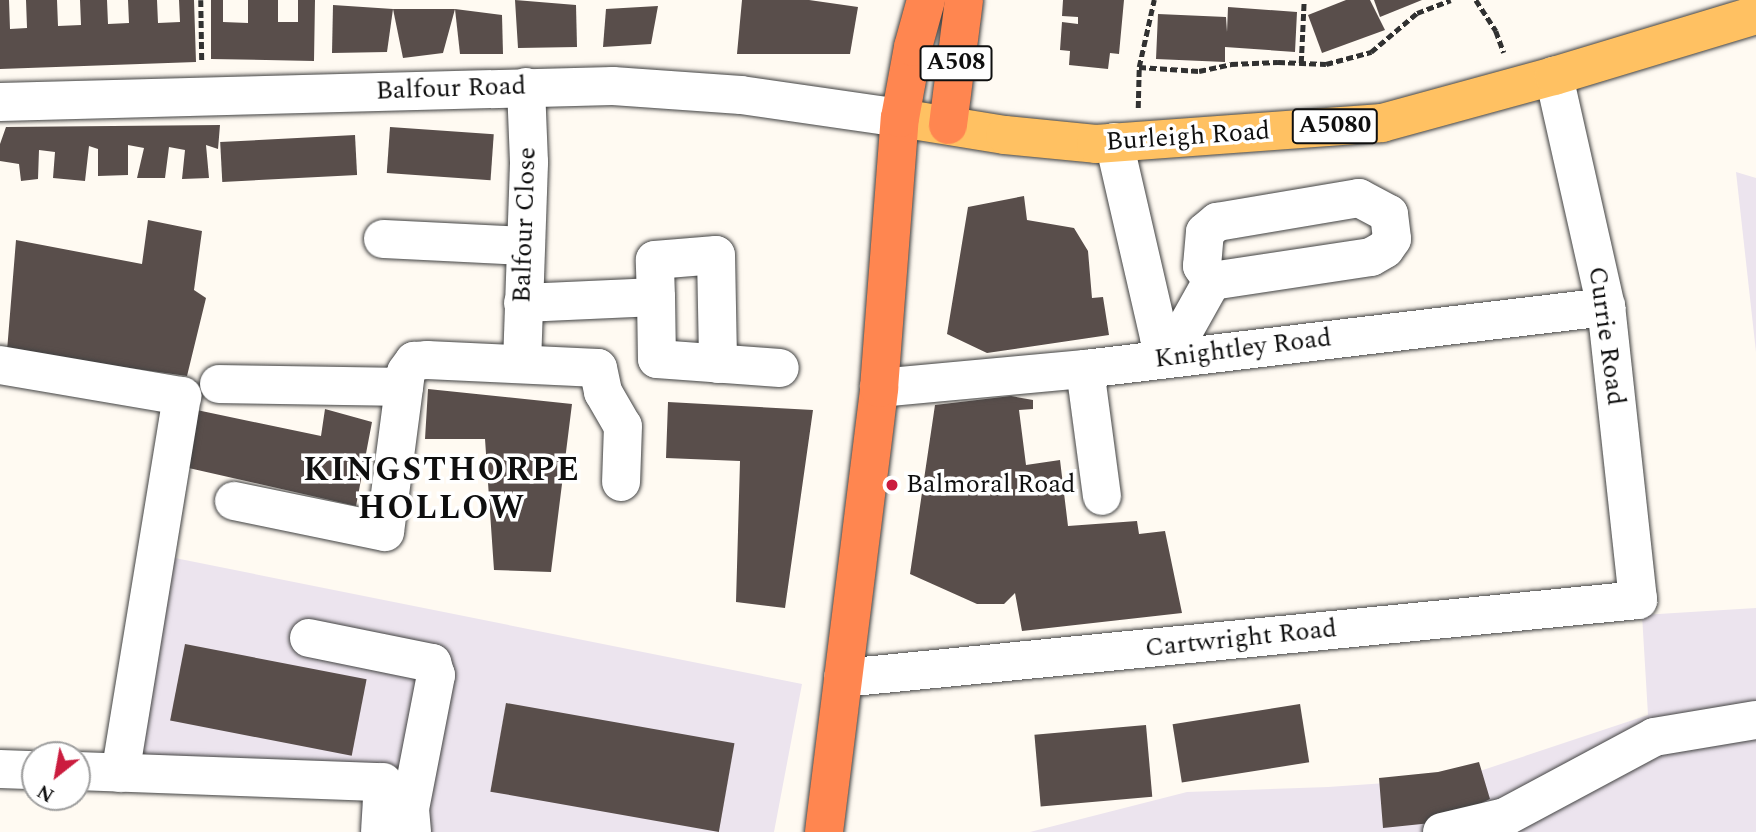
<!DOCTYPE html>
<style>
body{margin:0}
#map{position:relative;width:1756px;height:832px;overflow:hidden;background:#fffaf2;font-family:Spectral,serif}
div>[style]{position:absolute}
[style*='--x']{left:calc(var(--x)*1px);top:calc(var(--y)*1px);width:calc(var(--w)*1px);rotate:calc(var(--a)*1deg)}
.industrial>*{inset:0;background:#ece4ee}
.building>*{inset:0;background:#594e4b;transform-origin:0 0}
.path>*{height:4.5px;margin-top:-2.25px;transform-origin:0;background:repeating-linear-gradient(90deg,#313131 0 7px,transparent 0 10.5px)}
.roads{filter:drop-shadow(0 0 2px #424242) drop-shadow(0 0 2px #424242)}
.minor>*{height:38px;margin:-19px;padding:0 19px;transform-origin:19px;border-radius:19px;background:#fff}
.major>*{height:38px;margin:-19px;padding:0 19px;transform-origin:19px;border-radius:19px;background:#ffc162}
.highway>*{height:38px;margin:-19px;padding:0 19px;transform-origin:19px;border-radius:19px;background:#ff8650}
.dots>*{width:19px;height:19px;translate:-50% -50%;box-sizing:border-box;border:4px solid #fff;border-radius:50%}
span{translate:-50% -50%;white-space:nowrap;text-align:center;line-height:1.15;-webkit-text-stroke:7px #fff;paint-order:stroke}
.shield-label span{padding:2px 5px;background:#fff;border:2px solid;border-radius:5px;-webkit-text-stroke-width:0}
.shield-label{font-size:24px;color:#0f0f0f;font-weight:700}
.street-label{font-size:26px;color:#0f0f0f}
.poi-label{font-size:26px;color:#0f0f0f}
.left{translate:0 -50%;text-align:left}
.district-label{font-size:33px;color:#0f0f0f;font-weight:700;letter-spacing:2px}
.north{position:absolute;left:21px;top:741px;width:70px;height:70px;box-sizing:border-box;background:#fff;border:2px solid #9f9f9f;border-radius:50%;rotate:211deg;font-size:19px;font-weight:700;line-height:28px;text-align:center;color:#0f0f0f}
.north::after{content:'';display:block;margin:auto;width:24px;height:32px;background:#cb1c3e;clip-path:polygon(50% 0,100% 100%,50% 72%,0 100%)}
</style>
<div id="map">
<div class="industrial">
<i style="clip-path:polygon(1736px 172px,1756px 178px,1756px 352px)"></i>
<i style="clip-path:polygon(160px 555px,802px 684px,774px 832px,360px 832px,362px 797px,124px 789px)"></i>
<i style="clip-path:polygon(1756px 608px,1756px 832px,1030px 832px,1187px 792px,1328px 787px,1459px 778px,1648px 715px,1642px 615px)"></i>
</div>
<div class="building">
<i style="clip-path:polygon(0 0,9px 0,10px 29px,27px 28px,26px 0,57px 0,58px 26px,81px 25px,80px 0,107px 0,108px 24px,129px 23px,128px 0,157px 0,158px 23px,180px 22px,179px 0,194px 0,196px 62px,0 69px)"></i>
<i style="clip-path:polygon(211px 0,223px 0,223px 22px,248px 23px,248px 0,278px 0,278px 22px,298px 22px,298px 0,315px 0,314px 61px,211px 59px)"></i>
<i style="clip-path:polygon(515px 0,576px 5px,577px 47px,518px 48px)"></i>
<i style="clip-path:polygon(742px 0,809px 0,858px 7px,850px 54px,737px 54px)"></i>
<i style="clip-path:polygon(1063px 0,1124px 0,1119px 54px,1110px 53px,1108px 69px,1069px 65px,1070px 51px,1060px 50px,1062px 22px,1078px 24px,1078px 17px,1062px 16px)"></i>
<i style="clip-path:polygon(1346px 0,1370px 0,1385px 30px,1322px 53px,1308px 15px)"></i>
<i style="clip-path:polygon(1374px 0,1422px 0,1380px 17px)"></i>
<i style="clip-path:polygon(333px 5px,393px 9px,387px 52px,332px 53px)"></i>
<i style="clip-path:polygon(658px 6px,651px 44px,603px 47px,606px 9px)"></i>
<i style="clip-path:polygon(1228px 7px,1297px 12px,1295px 52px,1225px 47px,1225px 62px,1156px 59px,1158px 14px,1226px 17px,1227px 32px)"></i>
<i style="clip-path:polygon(393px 9px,455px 9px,443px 53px,403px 58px)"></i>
<i style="clip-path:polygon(455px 9px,502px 15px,503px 54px,460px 54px)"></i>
<i style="clip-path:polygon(220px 125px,218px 149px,206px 145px,209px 178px,182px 179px,185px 150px,169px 147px,165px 178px,137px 178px,144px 148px,128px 145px,128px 175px,98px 176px,98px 149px,89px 146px,85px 181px,53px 178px,55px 152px,39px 150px,38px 179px,21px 181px,19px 164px,0 161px,0 144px,6px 127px)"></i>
<i style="left:390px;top:127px;width:104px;height:46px;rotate:4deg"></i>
<i style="left:355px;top:135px;width:40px;height:135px;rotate:87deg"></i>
<i style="clip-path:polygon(1024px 196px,1027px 220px,1074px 228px,1088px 251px,1092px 298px,1103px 297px,1109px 335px,987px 353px,947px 334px,968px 207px)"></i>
<i style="clip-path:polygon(148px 220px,202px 231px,194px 290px,206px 298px,187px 376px,7px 351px,16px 240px,142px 264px)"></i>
<i style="clip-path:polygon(428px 389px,572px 404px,551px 572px,494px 570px,485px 439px,425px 439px)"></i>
<i style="clip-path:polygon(1011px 396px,1033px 400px,1033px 409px,1019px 410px,1026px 465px,1060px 460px,1068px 526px,1137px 521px,1139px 534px,1165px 531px,1182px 613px,1022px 631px,1015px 593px,1004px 604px,977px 604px,910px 574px,935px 405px)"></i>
<i style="clip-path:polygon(668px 402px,813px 410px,785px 608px,736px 602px,740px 461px,666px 458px)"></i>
<i style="clip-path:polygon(192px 409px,321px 436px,325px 409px,372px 422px,356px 506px,171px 464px)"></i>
<i style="left:185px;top:644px;width:185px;height:78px;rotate:11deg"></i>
<i style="left:506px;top:703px;width:232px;height:90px;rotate:10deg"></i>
<i style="left:1300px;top:704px;width:59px;height:129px;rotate:81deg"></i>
<i style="left:1146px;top:725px;width:72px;height:112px;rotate:85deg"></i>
<i style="clip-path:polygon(1479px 762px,1490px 799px,1441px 822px,1383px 828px,1379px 778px,1438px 772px)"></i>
</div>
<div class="path">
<i style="--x:201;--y:0;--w:62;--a:89.1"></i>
<i style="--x:1476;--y:0;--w:37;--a:57"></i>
<i style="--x:1496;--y:31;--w:23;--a:70"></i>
<i style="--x:1301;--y:63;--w:63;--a:-87.3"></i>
<i style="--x:1139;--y:67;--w:60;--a:3.8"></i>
<i style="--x:1199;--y:71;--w:33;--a:-12"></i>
<i style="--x:1231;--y:64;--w:47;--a:-2.4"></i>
<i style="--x:1278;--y:62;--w:48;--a:2.4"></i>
<i style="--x:1326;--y:64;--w:47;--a:-14.9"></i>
<i style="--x:1371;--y:52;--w:60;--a:-40.3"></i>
<i style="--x:1417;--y:13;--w:36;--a:-21"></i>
<i style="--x:1138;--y:108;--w:41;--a:-88.6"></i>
<i style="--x:1139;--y:67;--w:69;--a:-77.4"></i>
</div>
<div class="roads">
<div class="minor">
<i style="--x:0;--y:102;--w:613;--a:-1.5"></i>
<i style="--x:613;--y:86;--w:128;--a:4"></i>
<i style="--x:741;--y:95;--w:161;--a:8.2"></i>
<i style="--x:1114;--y:142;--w:200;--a:77"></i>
<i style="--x:1159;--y:337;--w:22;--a:60"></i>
<i style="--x:383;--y:239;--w:143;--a:2.8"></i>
<i style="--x:656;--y:297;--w:37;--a:-92"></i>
<i style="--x:655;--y:260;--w:61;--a:-4.7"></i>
<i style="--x:716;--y:255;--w:109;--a:88.9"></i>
<i style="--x:523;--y:303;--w:133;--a:-2.6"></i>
<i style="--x:656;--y:297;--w:62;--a:89.1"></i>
<i style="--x:657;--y:359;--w:123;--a:4.2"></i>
<i style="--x:1170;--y:356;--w:86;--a:-60.8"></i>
<i style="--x:1212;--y:281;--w:18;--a:-124"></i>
<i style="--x:1202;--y:266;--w:34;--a:-85"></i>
<i style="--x:1205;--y:232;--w:16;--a:-40"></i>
<i style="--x:1217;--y:222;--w:144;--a:-9.6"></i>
<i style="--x:1359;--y:198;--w:34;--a:28"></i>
<i style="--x:1389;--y:214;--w:25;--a:83"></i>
<i style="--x:1392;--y:239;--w:12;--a:125"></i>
<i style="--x:1385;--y:249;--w:16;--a:150"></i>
<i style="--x:1371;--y:257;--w:161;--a:171.4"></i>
<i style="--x:522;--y:364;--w:202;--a:-88"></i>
<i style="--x:529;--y:162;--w:75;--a:-92.3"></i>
<i style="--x:0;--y:365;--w:185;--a:9.7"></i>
<i style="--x:182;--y:396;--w:382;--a:99.3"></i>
<i style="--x:1085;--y:369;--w:128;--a:82.4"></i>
<i style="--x:219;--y:384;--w:185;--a:0.9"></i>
<i style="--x:879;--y:388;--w:207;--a:-5.3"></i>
<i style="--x:1085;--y:369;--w:525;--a:-6.79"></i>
<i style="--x:234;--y:501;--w:154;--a:11.6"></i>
<i style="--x:385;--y:532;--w:161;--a:-82.5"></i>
<i style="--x:406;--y:372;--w:14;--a:-54"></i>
<i style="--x:414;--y:361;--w:13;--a:-4"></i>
<i style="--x:427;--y:360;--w:171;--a:2.7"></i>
<i style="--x:598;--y:368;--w:25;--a:78"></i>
<i style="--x:603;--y:392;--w:39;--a:60"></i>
<i style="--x:623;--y:426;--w:56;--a:92"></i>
<i style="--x:309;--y:638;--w:126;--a:11.5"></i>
<i style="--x:432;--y:663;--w:13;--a:72"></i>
<i style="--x:436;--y:675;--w:136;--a:101"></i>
<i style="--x:410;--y:809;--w:23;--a:85"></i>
<i style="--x:843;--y:678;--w:799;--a:-5.6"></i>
<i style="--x:1638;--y:600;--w:295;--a:-96.2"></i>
<i style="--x:1606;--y:307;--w:237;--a:-102.7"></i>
<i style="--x:0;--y:769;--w:35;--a:2"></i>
<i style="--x:77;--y:771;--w:306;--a:2.1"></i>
<i style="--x:383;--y:782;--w:50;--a:93.4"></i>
<i style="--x:1442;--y:832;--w:65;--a:-13.4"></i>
<i style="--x:1505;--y:817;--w:169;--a:-28.2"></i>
<i style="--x:1654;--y:737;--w:103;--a:-9.5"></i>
</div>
<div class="major">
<i style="--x:900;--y:118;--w:106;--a:9.2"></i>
<i style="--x:1005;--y:135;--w:91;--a:5.6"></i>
<i style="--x:1096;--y:144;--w:287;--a:-4.2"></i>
<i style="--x:1382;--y:123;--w:178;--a:-15.3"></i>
<i style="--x:1554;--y:76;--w:211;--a:-16.8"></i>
</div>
<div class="highway">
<i style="--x:948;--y:125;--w:126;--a:-82.7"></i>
<i style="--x:824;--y:832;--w:447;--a:-82.9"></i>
<i style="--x:879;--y:388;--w:271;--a:-85.6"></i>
<i style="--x:900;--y:118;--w:72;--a:-79.6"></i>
<i style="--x:913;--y:47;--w:49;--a:-74.5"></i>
</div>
</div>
<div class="dots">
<i style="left:892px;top:485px;background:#cb1c3e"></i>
</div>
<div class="shield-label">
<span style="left:956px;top:63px">A508</span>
<span style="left:1335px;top:126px">A5080</span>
</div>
<div class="street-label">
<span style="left:451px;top:89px;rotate:-2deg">Balfour Road</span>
<span style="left:1188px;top:137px;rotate:-4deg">Burleigh Road</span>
<span style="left:525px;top:225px;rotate:-88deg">Balfour Close</span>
<span style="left:1606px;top:336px;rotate:82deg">Currie Road</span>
<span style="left:1243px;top:349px;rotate:-7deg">Knightley Road</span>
<span style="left:1241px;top:639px;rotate:-6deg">Cartwright Road</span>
</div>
<div class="poi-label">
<span class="left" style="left:906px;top:485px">Balmoral Road</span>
</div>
<div class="district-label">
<span style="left:442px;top:490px">KINGSTHORPE<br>HOLLOW</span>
</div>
<div class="north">N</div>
</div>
